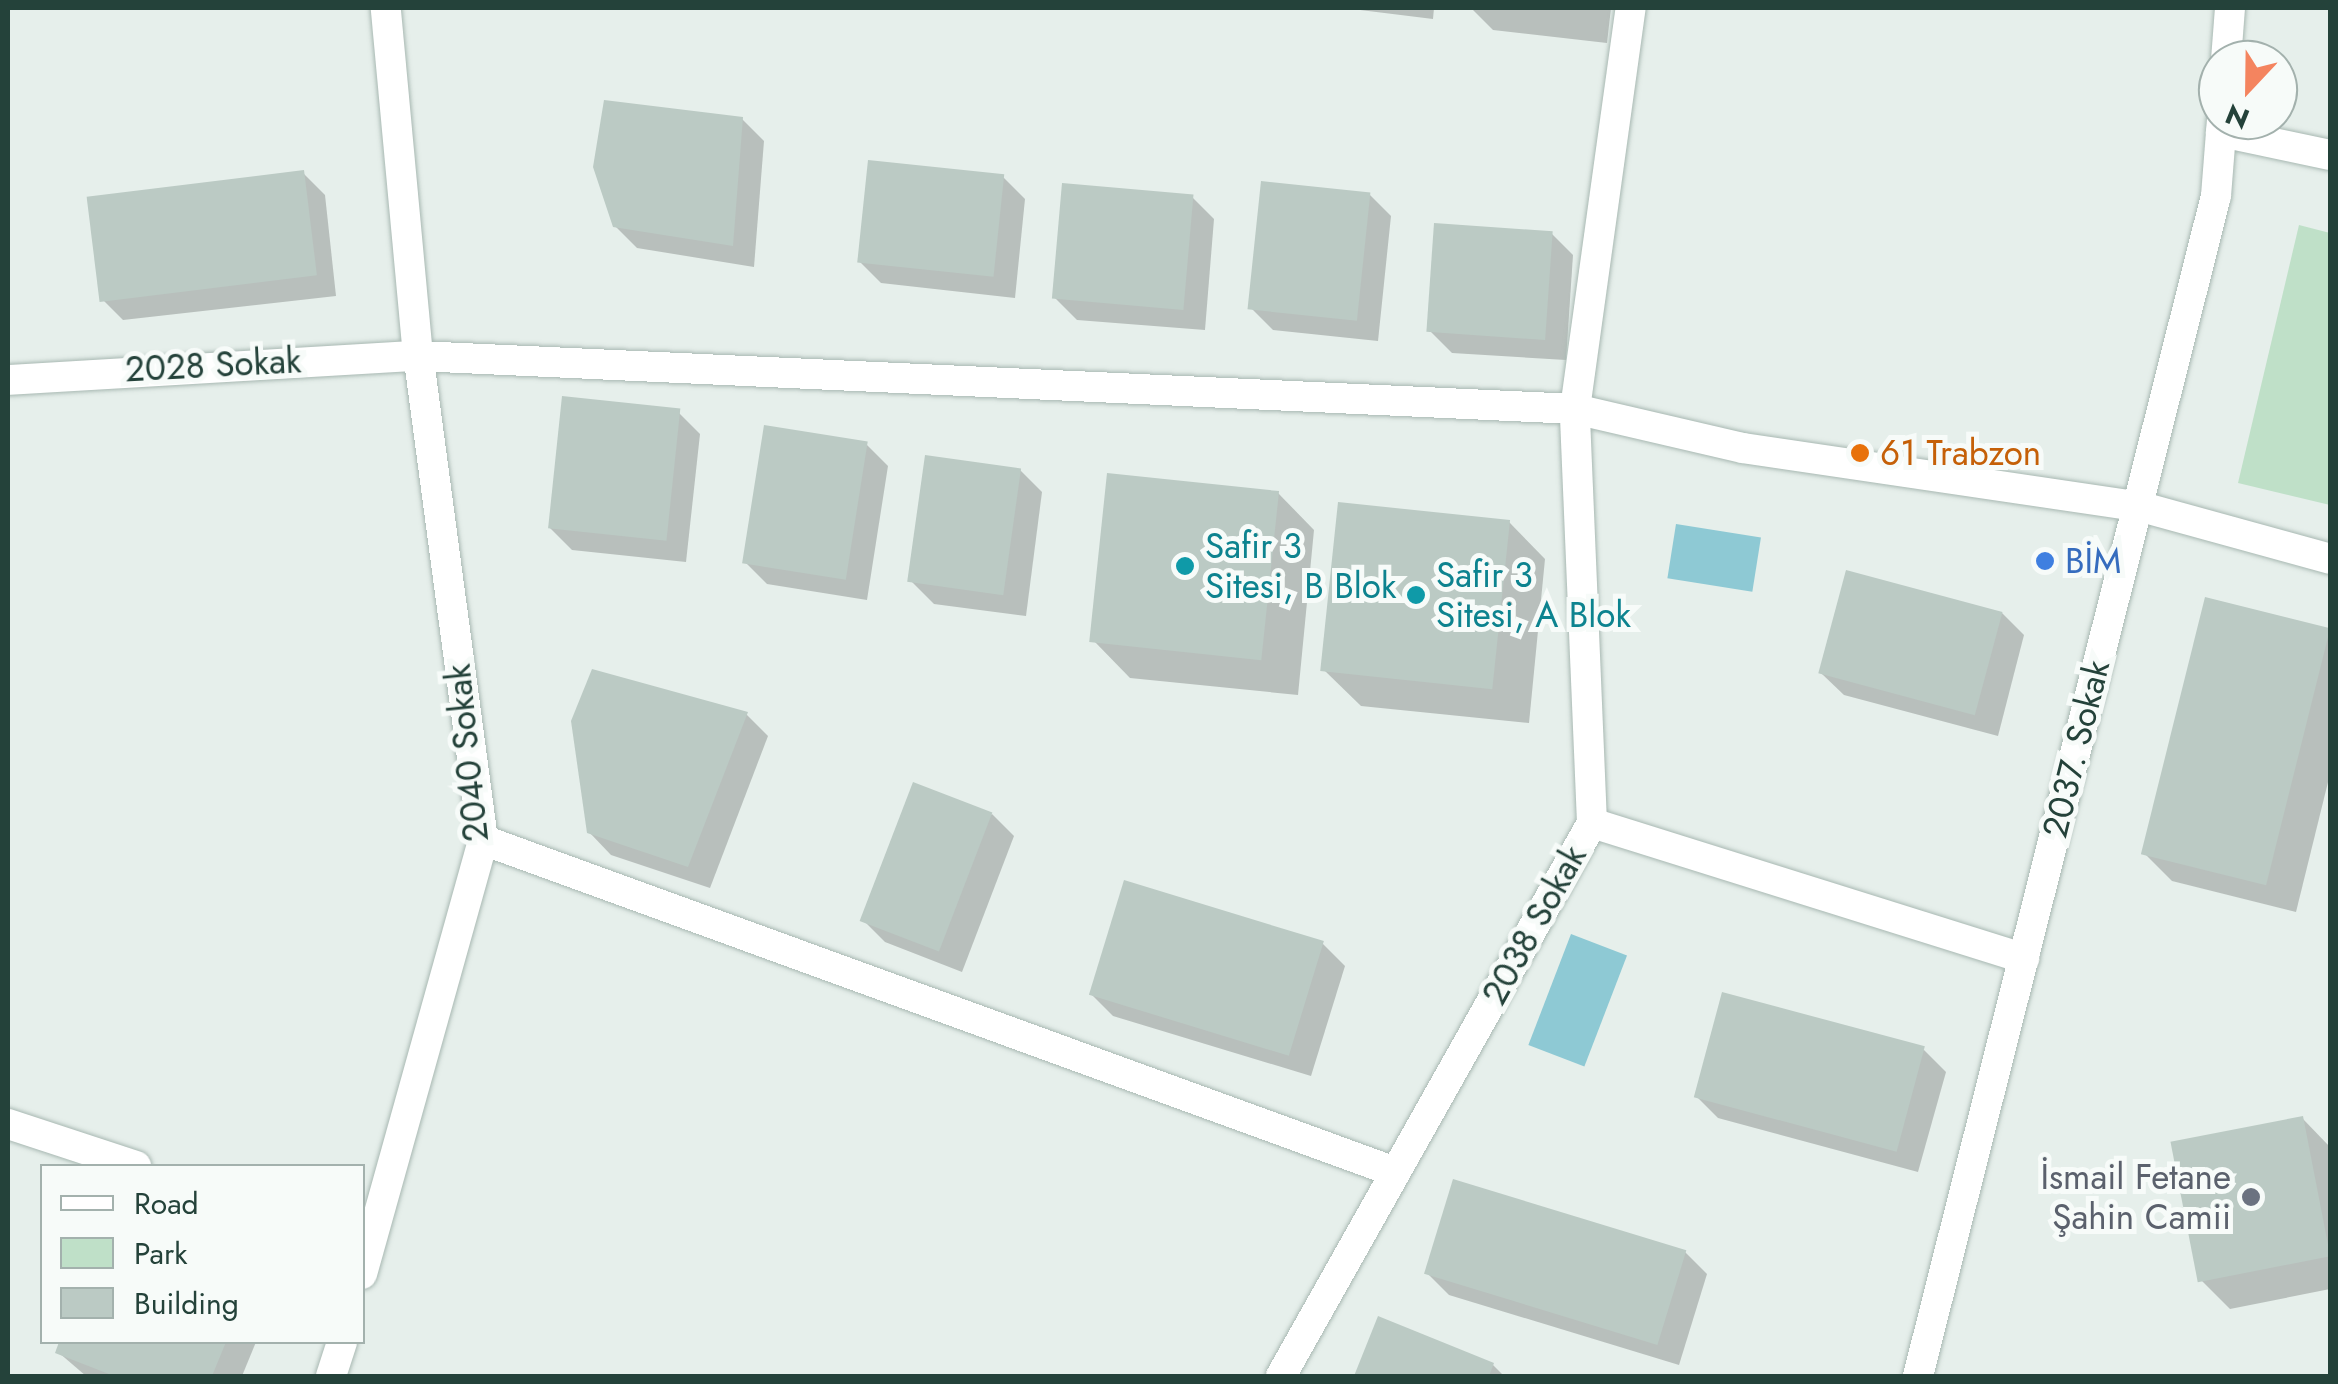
<!DOCTYPE html>
<meta charset="utf-8">
<style>
body{margin:0}
#map{position:relative;width:2338px;height:1384px;overflow:hidden;background:#e6efeb;font-family:Jost,sans-serif}
div>[style]{position:absolute}
[style*='--x']{left:calc(var(--x)*1px);top:calc(var(--y)*1px);width:calc(var(--w)*1px);rotate:calc(var(--a)*1deg)}
.green>*{inset:0;background:#bfe0c8}
.water>*{inset:0;background:#8ec9d4;transform-origin:0 0}
.shadow>*{inset:0;background:#0003}
.building>*{inset:0;background:#bbcac4;transform-origin:0 0}
.roads{filter:drop-shadow(0 0 2px #a8b8b2) drop-shadow(0 0 2px #a8b8b2)}
.minor>*{height:30px;margin:-15px;padding:0 15px;transform-origin:15px;border-radius:15px;background:#fff}
.dots>*{width:28px;height:28px;translate:-50% -50%;box-sizing:border-box;border:5px solid #f7fbf9;border-radius:50%}
span{translate:-50% -50%;white-space:nowrap;text-align:center;line-height:1.15;-webkit-text-stroke:10px #f7fbf9;paint-order:stroke}
.street-label{font-size:35px;color:#24423a}
.food-label{font-size:35px;color:#c56008}
.left{translate:0 -50%;text-align:left}
.culture-label{font-size:35px;color:#0d838f}
.shop-label{font-size:35px;color:#366cbe}
.worship-label{font-size:35px;color:#5b616d}
.right{translate:-100% -50%;text-align:right}
.frame{position:absolute;inset:0;border:10px solid #24423a;pointer-events:none}
.legend{position:absolute;left:40px;top:1164px;width:325px;height:180px;box-sizing:border-box;background:#f7fbf9;border:2px solid #a3b1ad;margin:0;padding:12px 18px;list-style:none;font-size:30px;color:#24423a}
.legend li{display:flex;align-items:center;gap:20px;height:50px}
.legend b{width:50px;border:2px solid #a3b1ad}
.north{position:absolute;left:2198px;top:40px;width:100px;height:100px;box-sizing:border-box;background:#f7fbf9;border:2px solid #a3b1ad;border-radius:50%;rotate:202deg;font-size:28px;font-weight:700;line-height:40px;text-align:center;color:#24423a}
.north::after{content:'';display:block;margin:auto;width:35px;height:45px;background:#f4845f;clip-path:polygon(50% 0,100% 100%,50% 72%,0 100%)}
</style>
<div id="map">
<div class="green">
<i style="clip-path:polygon(2299px 225px,2330px 233px,2330px 505px,2238px 483px)"></i>
</div>
<div class="water">
<i style="left:1676px;top:524px;width:86px;height:55px;rotate:9deg"></i>
<i style="left:1571px;top:934px;width:60px;height:119px;rotate:21deg"></i>
</div>
<div class="shadow">
<i style="clip-path:polygon(1344px 8px,1434px 8px,1433px 19px)"></i>
<i style="clip-path:polygon(1471px 8px,1611px 8px,1607px 43px,1493px 30px)"></i>
<i style="clip-path:polygon(742px 119px,764px 141px,754px 267px,637px 248px,615px 226px)"></i>
<i style="clip-path:polygon(303px 173px,325px 195px,336px 296px,123px 320px,101px 298px)"></i>
<i style="clip-path:polygon(1003px 177px,1025px 199px,1015px 298px,881px 283px,859px 261px)"></i>
<i style="clip-path:polygon(1369px 194px,1391px 216px,1378px 341px,1273px 330px,1251px 308px)"></i>
<i style="clip-path:polygon(1192px 197px,1214px 219px,1205px 330px,1077px 320px,1055px 298px)"></i>
<i style="clip-path:polygon(1551px 233px,1573px 255px,1566px 360px,1452px 353px,1430px 331px)"></i>
<i style="clip-path:polygon(678px 412px,700px 434px,686px 562px,572px 550px,550px 528px)"></i>
<i style="clip-path:polygon(866px 444px,888px 466px,867px 600px,767px 584px,745px 562px)"></i>
<i style="clip-path:polygon(1020px 470px,1042px 492px,1026px 616px,934px 604px,912px 582px)"></i>
<i style="clip-path:polygon(1278px 493px,1314px 530px,1298px 695px,1130px 678px,1094px 641px)"></i>
<i style="clip-path:polygon(1509px 522px,1545px 559px,1529px 723px,1361px 706px,1324px 670px)"></i>
<i style="clip-path:polygon(2207px 600px,2330px 632px,2330px 774px,2296px 912px,2172px 881px,2144px 853px)"></i>
<i style="clip-path:polygon(2002px 613px,2024px 635px,1998px 736px,1844px 695px,1822px 674px)"></i>
<i style="clip-path:polygon(746px 714px,768px 736px,710px 888px,611px 855px,589px 832px)"></i>
<i style="clip-path:polygon(992px 814px,1014px 836px,962px 972px,885px 942px,863px 920px)"></i>
<i style="clip-path:polygon(1323px 944px,1345px 966px,1311px 1076px,1113px 1016px,1091px 994px)"></i>
<i style="clip-path:polygon(1924px 1050px,1946px 1072px,1918px 1172px,1718px 1118px,1696px 1096px)"></i>
<i style="clip-path:polygon(2303px 1119px,2330px 1147px,2330px 1289px,2230px 1309px,2202px 1281px)"></i>
<i style="clip-path:polygon(1685px 1252px,1707px 1274px,1679px 1365px,1449px 1295px,1427px 1273px)"></i>
<i style="clip-path:polygon(1380px 1319px,1493px 1365px,1504px 1376px,1356px 1376px)"></i>
<i style="clip-path:polygon(62px 1342px,256px 1342px,242px 1376px,86px 1376px,58px 1352px)"></i>
</div>
<div class="building">
<i style="clip-path:polygon(604px 100px,743px 117px,733px 246px,613px 227px,593px 167px)"></i>
<i style="left:868px;top:160px;width:137px;height:103px;rotate:6deg"></i>
<i style="left:304px;top:170px;width:106px;height:219px;rotate:83deg"></i>
<i style="left:1261px;top:181px;width:110px;height:129px;rotate:6deg"></i>
<i style="left:1062px;top:183px;width:132px;height:116px;rotate:5deg"></i>
<i style="left:1434px;top:223px;width:119px;height:109px;rotate:4deg"></i>
<i style="left:562px;top:396px;width:119px;height:133px;rotate:6deg"></i>
<i style="left:764px;top:425px;width:105px;height:140px;rotate:9deg"></i>
<i style="left:925px;top:455px;width:97px;height:128px;rotate:8deg"></i>
<i style="left:1107px;top:473px;width:173px;height:170px;rotate:6deg"></i>
<i style="left:1338px;top:502px;width:173px;height:170px;rotate:6deg"></i>
<i style="left:1846px;top:570px;width:162px;height:107px;rotate:15deg"></i>
<i style="left:2205px;top:597px;width:129px;height:265px;rotate:14deg"></i>
<i style="clip-path:polygon(592px 669px,748px 712px,688px 867px,587px 833px,571px 721px)"></i>
<i style="left:913px;top:782px;width:85px;height:149px;rotate:21deg"></i>
<i style="left:1124px;top:880px;width:209px;height:120px;rotate:17deg"></i>
<i style="left:1722px;top:992px;width:210px;height:109px;rotate:15deg"></i>
<i style="left:2303px;top:1116px;width:143px;height:135px;rotate:79deg"></i>
<i style="left:1453px;top:1179px;width:244px;height:99px;rotate:17deg"></i>
<i style="clip-path:polygon(1378px 1316px,1494px 1363px,1489px 1376px,1354px 1376px)"></i>
<i style="clip-path:polygon(59px 1342px,226px 1342px,212px 1376px,114px 1376px,55px 1353px)"></i>
</div>
<div class="roads">
<div class="minor">
<i style="--x:2226;--y:60;--w:52;--a:-85.6"></i>
<i style="--x:2221;--y:132;--w:111;--a:11.9"></i>
<i style="--x:8;--y:380;--w:411;--a:-3.4"></i>
<i style="--x:418;--y:356;--w:349;--a:-95.3"></i>
<i style="--x:1592;--y:823;--w:453;--a:17.4"></i>
<i style="--x:483;--y:840;--w:971;--a:20"></i>
<i style="--x:8;--y:1124;--w:135;--a:18.2"></i>
<i style="--x:362;--y:1274;--w:451;--a:-74.4"></i>
<i style="--x:483;--y:840;--w:488;--a:-97.6"></i>
<i style="--x:418;--y:356;--w:1158;--a:2.62"></i>
<i style="--x:1575;--y:409;--w:172;--a:13.1"></i>
<i style="--x:1743;--y:448;--w:399;--a:8.4"></i>
<i style="--x:2138;--y:506;--w:199;--a:15.4"></i>
<i style="--x:331;--y:1376;--w:36;--a:-72"></i>
<i style="--x:1281;--y:1376;--w:634;--a:-60.65"></i>
<i style="--x:1592;--y:823;--w:414;--a:-92.4"></i>
<i style="--x:1575;--y:409;--w:405;--a:-82.1"></i>
<i style="--x:1918;--y:1376;--w:1217;--a:-75.83"></i>
<i style="--x:2216;--y:196;--w:76;--a:-85.5"></i>
</div>
</div>
<div class="dots">
<i style="left:1860px;top:453px;background:#e8710a"></i>
<i style="left:2045px;top:561px;background:#3f7fe0"></i>
<i style="left:1185px;top:566px;background:#0f9aa8"></i>
<i style="left:1416px;top:595px;background:#0f9aa8"></i>
<i style="left:2251px;top:1197px;background:#6b7280"></i>
</div>
<div class="street-label">
<span style="left:213px;top:365px;rotate:-3deg">2028 Sokak</span>
<span style="left:2076px;top:749px;rotate:-76deg">2037. Sokak</span>
<span style="left:467px;top:753px;rotate:-96deg">2040 Sokak</span>
<span style="left:1534px;top:925px;rotate:-61deg">2038 Sokak</span>
</div>
<div class="food-label">
<span class="left" style="left:1880px;top:453px">61 Trabzon</span>
</div>
<div class="culture-label">
<span class="left" style="left:1205px;top:566px">Safir 3<br>Sitesi, B Blok</span>
<span class="left" style="left:1436px;top:595px">Safir 3<br>Sitesi, A Blok</span>
</div>
<div class="shop-label">
<span class="left" style="left:2065px;top:561px">BİM</span>
</div>
<div class="worship-label">
<span class="right" style="left:2231px;top:1197px">İsmail Fetane<br>Şahin Camii</span>
</div>
<div class="frame"></div>
<ul class="legend">
<li><b style="height:12px;background:#fff"></b>Road</li>
<li><b style="height:28px;background:#bfe0c8"></b>Park</li>
<li><b style="height:28px;background:#bbcac4"></b>Building</li>
</ul>
<div class="north">N</div>
</div>
